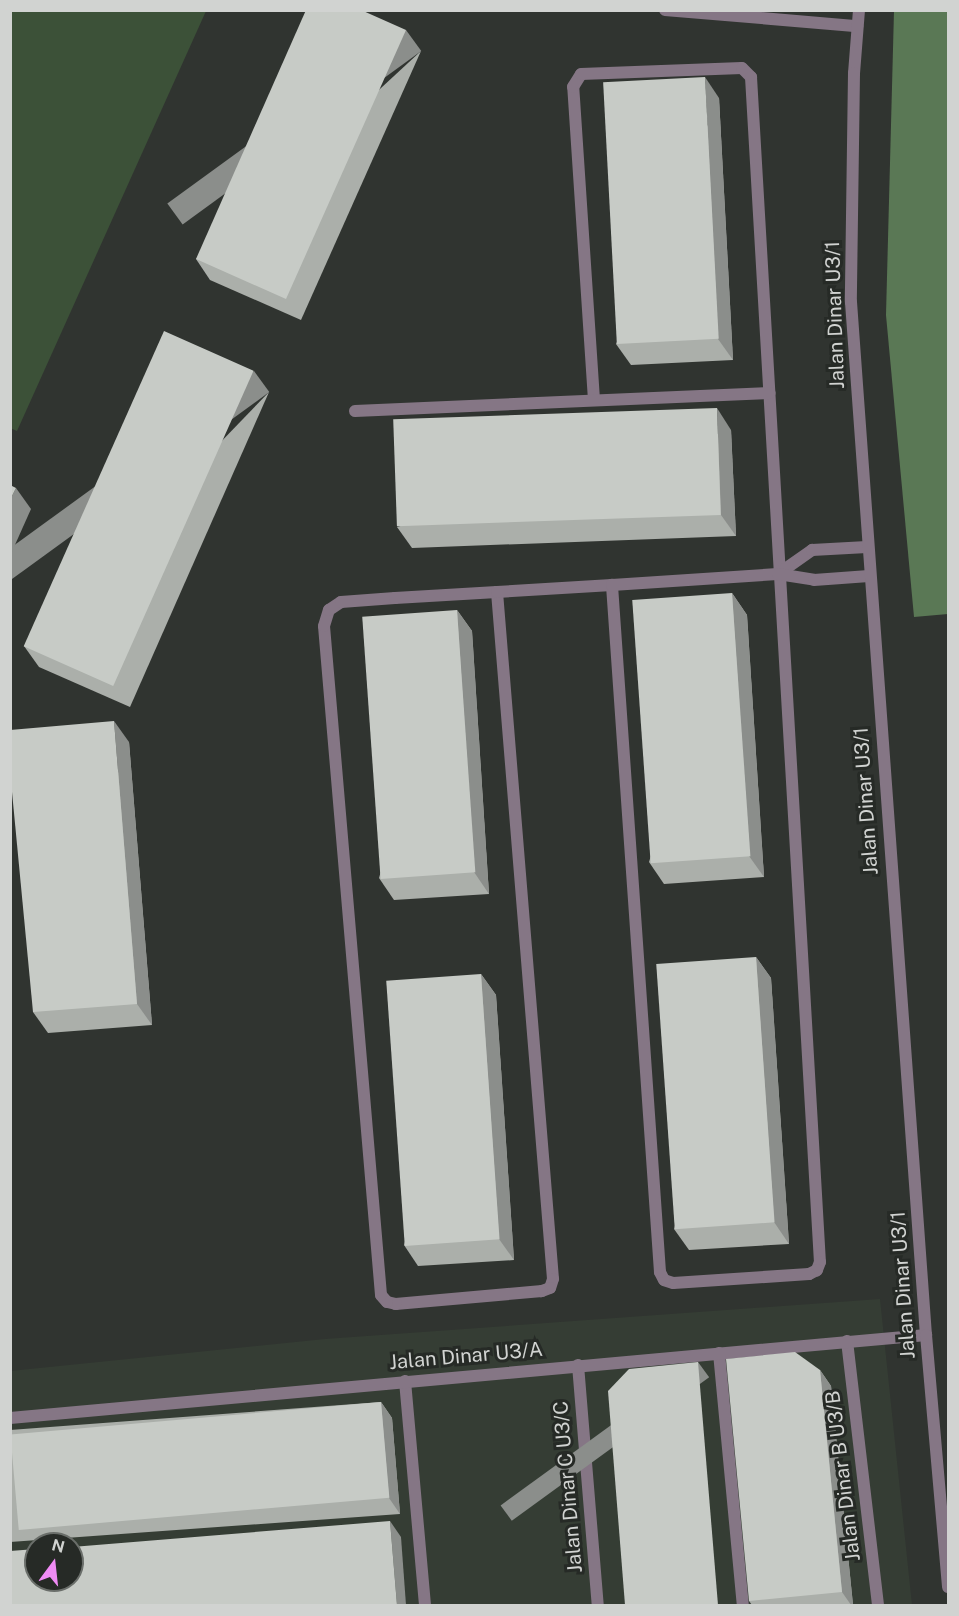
<!DOCTYPE html>
<style>
body{margin:0}
#map{position:relative;width:959px;height:1616px;overflow:hidden;background:#303430;font-family:"Public Sans",sans-serif}
div>[style]{position:absolute}
[style*='--x']{left:calc(var(--x)*1px);top:calc(var(--y)*1px);width:calc(var(--w)*1px);rotate:calc(var(--a)*1deg)}
.built>*{inset:0;background:#353d34}
.green>*{inset:0;background:#3c5138}
.forest>*{inset:0;background:#5a7855}
.service>*{height:12px;margin:-6px;padding:0 6px;transform-origin:6px;border-radius:6px;background:#857685}
.minor>*{height:12px;margin:-6px;padding:0 6px;transform-origin:6px;border-radius:6px;background:#857685}
.tertiary>*{height:12px;margin:-6px;padding:0 6px;transform-origin:6px;border-radius:6px;background:#857685}
.wall>*{inset:0;background:#abafaa}
.shaded-wall>*{inset:0;background:#8b8e8b;transform-origin:0 0}
.building>*{inset:0;background:#c7cbc6;transform-origin:0 0}
span{translate:-50% -50%;white-space:nowrap;text-align:center;line-height:1.15;-webkit-text-stroke:6px #262a26;paint-order:stroke}
.street-label{font-size:20px;color:#d1d3d1}
.frame{position:absolute;inset:0;border:12px solid #d1d3d1;pointer-events:none}
.north{position:absolute;left:24px;top:1532px;width:60px;height:60px;box-sizing:border-box;background:#262a26;border:2px solid #6a6e6a;border-radius:50%;rotate:15deg;font-size:16px;font-weight:700;line-height:24px;text-align:center;color:#d1d3d1}
.north::after{content:'';display:block;margin:auto;width:21px;height:27px;background:#f08bf5;clip-path:polygon(50% 0,100% 100%,50% 72%,0 100%)}
</style>
<div id="map">
<div class="built">
<i style="clip-path:polygon(evenodd,880px 1299px,912px 1605px,11px 1605px,10px 1371px,325px 1339px,880px 1299px,36px 1544px,72px 1544px,72px 1580px,36px 1580px,36px 1544px)"></i>
</div>
<div class="green">
<i style="clip-path:polygon(11px 10px,206px 11px,17px 431px,10px 428px)"></i>
</div>
<div class="forest">
<i style="clip-path:polygon(894px 11px,948px 11px,948px 614px,914px 617px,886px 315px)"></i>
</div>
<div class="service">
<i style="--x:594;--y:400;--w:314;--a:-93.8"></i>
<i style="--x:573;--y:87;--w:15;--a:-58"></i>
<i style="--x:581;--y:74;--w:161;--a:-2.1"></i>
<i style="--x:742;--y:68;--w:13;--a:45"></i>
<i style="--x:751;--y:77;--w:1187;--a:86.67"></i>
<i style="--x:820;--y:1262;--w:9;--a:111"></i>
<i style="--x:817;--y:1270;--w:9;--a:153"></i>
<i style="--x:809;--y:1274;--w:136;--a:176.2"></i>
<i style="--x:673;--y:1283;--w:9;--a:-162"></i>
<i style="--x:664;--y:1280;--w:9;--a:-117"></i>
<i style="--x:660;--y:1272;--w:689;--a:-94"></i>
<i style="--x:355;--y:411;--w:415;--a:-2.5"></i>
<i style="--x:778;--y:574;--w:42;--a:-35.2"></i>
<i style="--x:812;--y:550;--w:55;--a:-3.1"></i>
<i style="--x:497;--y:592;--w:689;--a:85.34"></i>
<i style="--x:553;--y:1279;--w:9;--a:108"></i>
<i style="--x:550;--y:1288;--w:9;--a:159"></i>
<i style="--x:542;--y:1291;--w:147;--a:174.9"></i>
<i style="--x:396;--y:1304;--w:9;--a:-167"></i>
<i style="--x:387;--y:1302;--w:9;--a:-131"></i>
<i style="--x:381;--y:1295;--w:671;--a:-94.87"></i>
<i style="--x:324;--y:626;--w:17;--a:-73"></i>
<i style="--x:329;--y:610;--w:14;--a:-34"></i>
<i style="--x:341;--y:602;--w:54;--a:-4.2"></i>
<i style="--x:395;--y:598;--w:102;--a:-3.4"></i>
<i style="--x:497;--y:592;--w:115;--a:-3.5"></i>
<i style="--x:612;--y:585;--w:166;--a:-3.8"></i>
<i style="--x:778;--y:574;--w:36;--a:9"></i>
<i style="--x:814;--y:580;--w:55;--a:-4.2"></i>
<i style="--x:719;--y:1353;--w:254;--a:84.6"></i>
<i style="--x:405;--y:1381;--w:226;--a:84.9"></i>
</div>
<div class="minor">
<i style="--x:665;--y:10;--w:193;--a:4.8"></i>
<i style="--x:847;--y:1341;--w:267;--a:83.3"></i>
<i style="--x:578;--y:1365;--w:242;--a:85.3"></i>
<i style="--x:10;--y:1418;--w:920;--a:-5.18"></i>
</div>
<div class="tertiary">
<i style="--x:859;--y:10;--w:63;--a:94.5"></i>
<i style="--x:854;--y:73;--w:229;--a:90.8"></i>
<i style="--x:851;--y:302;--w:1036;--a:85.85"></i>
<i style="--x:926;--y:1335;--w:253;--a:85"></i>
</div>
<div class="wall">
<i style="clip-path:polygon(421px 51px,301px 320px,210px 280px,196px 259px)"></i>
<i style="clip-path:polygon(719px 98px,733px 360px,631px 365px,616px 344px)"></i>
<i style="clip-path:polygon(269px 392px,130px 707px,39px 667px,24px 646px)"></i>
<i style="clip-path:polygon(731px 430px,736px 536px,412px 548px,397px 527px)"></i>
<i style="clip-path:polygon(732px 593px,747px 615px,764px 877px,664px 884px,649px 862px)"></i>
<i style="clip-path:polygon(457px 610px,472px 631px,489px 894px,394px 900px,379px 878px)"></i>
<i style="clip-path:polygon(129px 742px,152px 1025px,48px 1033px,33px 1012px)"></i>
<i style="clip-path:polygon(756px 957px,771px 978px,789px 1244px,689px 1250px,674px 1229px)"></i>
<i style="clip-path:polygon(481px 974px,496px 995px,514px 1260px,418px 1266px,404px 1245px)"></i>
<i style="clip-path:polygon(820px 1370px,831px 1386px,853px 1605px,752px 1605px,749px 1601px)"></i>
<i style="clip-path:polygon(381px 1402px,392px 1418px,400px 1514px,10px 1542px,10px 1430px)"></i>
</div>
<div class="shaded-wall">
<i style="left:406px;top:30px;width:26px;height:295px;rotate:54deg"></i>
<i style="clip-path:polygon(705px 77px,719px 98px,733px 360px,718px 339px)"></i>
<i style="left:254px;top:371px;width:26px;height:344px;rotate:54deg"></i>
<i style="clip-path:polygon(717px 408px,731px 430px,736px 536px,721px 515px)"></i>
<i style="clip-path:polygon(16px 488px,31px 509px,10px 556px,10px 500px)"></i>
<i style="clip-path:polygon(732px 593px,747px 615px,764px 877px,749px 856px)"></i>
<i style="clip-path:polygon(457px 610px,472px 631px,489px 894px,474px 872px)"></i>
<i style="clip-path:polygon(114px 721px,129px 742px,152px 1025px,137px 1004px)"></i>
<i style="clip-path:polygon(756px 957px,771px 978px,789px 1244px,774px 1222px)"></i>
<i style="clip-path:polygon(481px 974px,496px 995px,514px 1260px,499px 1239px)"></i>
<i style="left:698px;top:1362px;width:19px;height:244px;rotate:54deg"></i>
<i style="clip-path:polygon(820px 1370px,831px 1386px,853px 1605px,851px 1605px,842px 1592px)"></i>
<i style="clip-path:polygon(381px 1402px,392px 1418px,400px 1514px,389px 1498px)"></i>
<i style="clip-path:polygon(390px 1521px,401px 1537px,406px 1605px,397px 1605px)"></i>
</div>
<div class="building">
<i style="clip-path:polygon(306px 10px,361px 10px,406px 30px,286px 299px,196px 259px)"></i>
<i style="left:705px;top:77px;width:262px;height:102px;rotate:87deg"></i>
<i style="left:164px;top:331px;width:98px;height:345px;rotate:24deg"></i>
<i style="left:717px;top:408px;width:107px;height:324px;rotate:88deg"></i>
<i style="clip-path:polygon(10px 485px,16px 488px,10px 500px)"></i>
<i style="left:732px;top:593px;width:264px;height:100px;rotate:86deg"></i>
<i style="left:457px;top:610px;width:263px;height:95px;rotate:86deg"></i>
<i style="clip-path:polygon(114px 721px,137px 1004px,33px 1012px,10px 771px,10px 730px)"></i>
<i style="left:756px;top:957px;width:266px;height:100px;rotate:86deg"></i>
<i style="left:481px;top:974px;width:266px;height:95px;rotate:86deg"></i>
<i style="clip-path:polygon(795px 1352px,820px 1370px,842px 1592px,749px 1601px,726px 1359px)"></i>
<i style="clip-path:polygon(698px 1362px,718px 1605px,625px 1605px,608px 1391px,629px 1369px)"></i>
<i style="left:381px;top:1402px;width:96px;height:372px;rotate:85deg"></i>
<i style="clip-path:polygon(390px 1521px,397px 1605px,10px 1605px,10px 1551px,36px 1549px,36px 1580px,72px 1580px,72px 1547px)"></i>
</div>
<div class="street-label">
<span style="left:835px;top:315px;rotate:-92deg">Jalan Dinar U3/1</span>
<span style="left:866px;top:801px;rotate:-94deg">Jalan Dinar U3/1</span>
<span style="left:903px;top:1285px;rotate:-94deg">Jalan Dinar U3/1</span>
<span style="left:466px;top:1356px;rotate:-5deg">Jalan Dinar U3/A</span>
<span style="left:843px;top:1476px;rotate:-97deg">Jalan Dinar B U3/B</span>
<span style="left:568px;top:1487px;rotate:-95deg">Jalan Dinar C U3/C</span>
</div>
<div class="frame"></div>
<div class="north">N</div>
</div>
